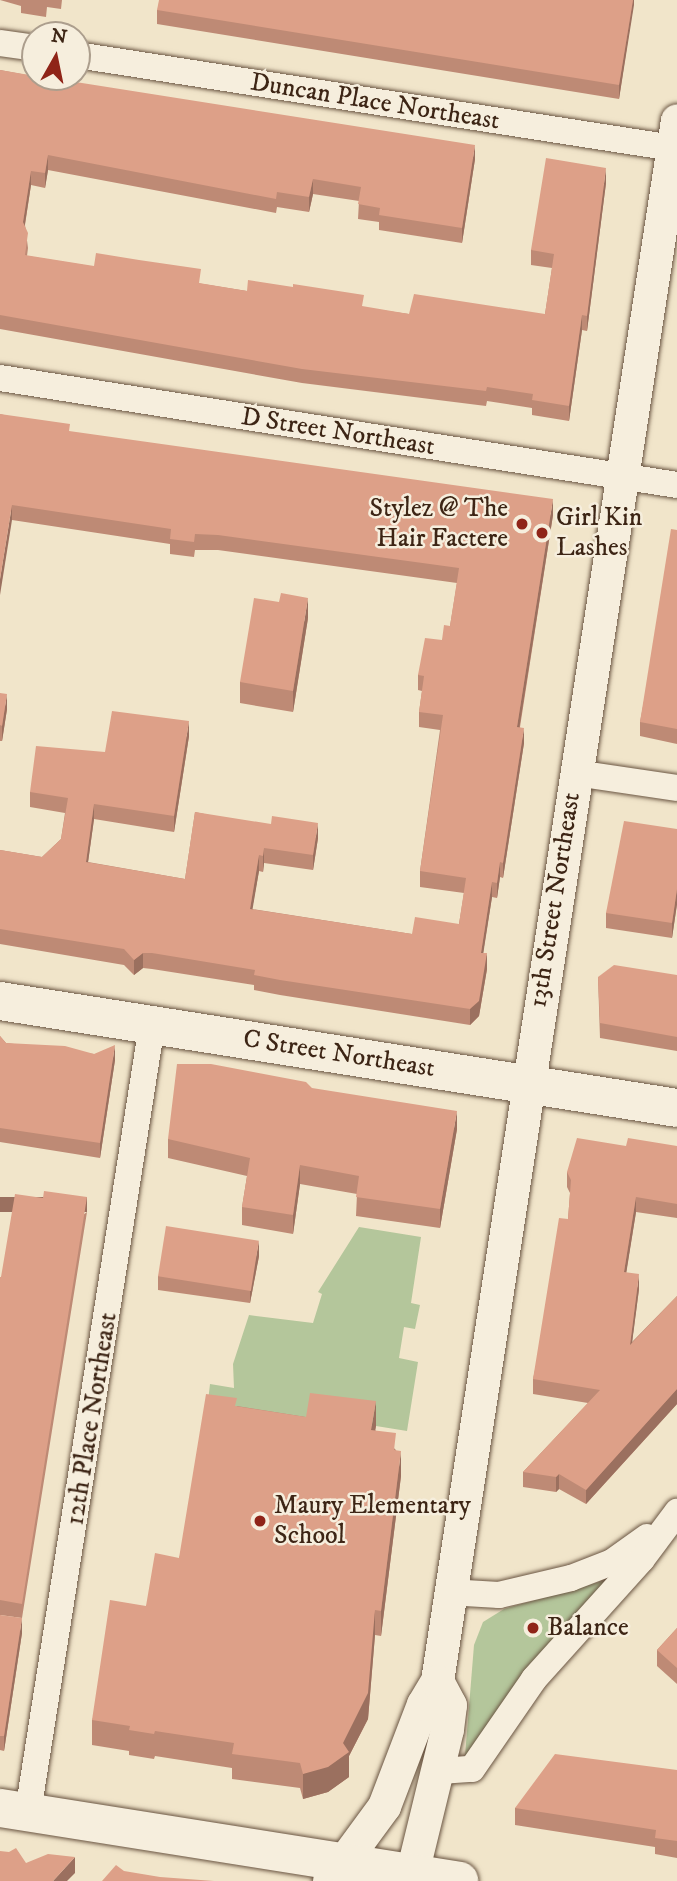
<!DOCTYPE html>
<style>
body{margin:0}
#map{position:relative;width:677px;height:1881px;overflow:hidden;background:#f1e5ca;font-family:"IM FELL DW Pica",serif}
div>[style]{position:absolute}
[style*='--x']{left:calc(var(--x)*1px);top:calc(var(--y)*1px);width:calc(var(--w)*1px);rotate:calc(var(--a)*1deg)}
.green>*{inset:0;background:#b4c69b}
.roads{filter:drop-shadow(0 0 2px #6a5542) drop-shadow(0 0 2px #6a5542)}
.minor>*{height:26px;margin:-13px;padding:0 13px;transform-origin:13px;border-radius:13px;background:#f6eedd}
.tertiary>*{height:33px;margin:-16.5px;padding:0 16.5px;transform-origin:16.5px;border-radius:16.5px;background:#f6eedd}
.secondary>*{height:38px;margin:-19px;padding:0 19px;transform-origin:19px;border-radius:19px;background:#f6eedd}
.wall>*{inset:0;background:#be8a75}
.shaded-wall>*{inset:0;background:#9b705f;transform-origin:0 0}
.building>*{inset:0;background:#dda088;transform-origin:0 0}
.dots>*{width:19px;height:19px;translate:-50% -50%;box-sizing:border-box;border:4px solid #f6eedd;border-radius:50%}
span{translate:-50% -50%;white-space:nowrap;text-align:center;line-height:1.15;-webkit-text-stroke:5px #f6eedd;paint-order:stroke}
.street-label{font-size:26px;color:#3d2515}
.poi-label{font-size:26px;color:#3d2515}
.right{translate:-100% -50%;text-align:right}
.left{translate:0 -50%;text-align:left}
.north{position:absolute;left:21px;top:21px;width:70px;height:70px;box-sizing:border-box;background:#f6eedd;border:2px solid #ac9e8d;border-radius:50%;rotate:9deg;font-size:19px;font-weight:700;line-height:28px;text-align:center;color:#3d2515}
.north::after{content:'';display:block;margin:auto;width:24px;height:32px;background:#8f2418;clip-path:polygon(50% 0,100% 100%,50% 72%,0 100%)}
</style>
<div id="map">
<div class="green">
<i style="clip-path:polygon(359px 1227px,421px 1237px,411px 1303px,420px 1305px,415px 1329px,404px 1327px,399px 1358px,418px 1362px,407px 1431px,345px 1421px,206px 1419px,210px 1384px,234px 1388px,233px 1364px,249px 1315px,313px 1323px,322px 1294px,318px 1292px)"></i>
<i style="clip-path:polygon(603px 1581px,606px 1583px,465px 1756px,474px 1645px,483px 1622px,504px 1609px)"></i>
</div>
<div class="roads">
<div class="minor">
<i style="--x:0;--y:43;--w:35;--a:8"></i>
<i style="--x:77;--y:55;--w:603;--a:8.87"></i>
<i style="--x:0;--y:378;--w:685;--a:8.98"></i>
<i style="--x:576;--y:773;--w:102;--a:8.4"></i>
<i style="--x:448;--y:1592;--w:51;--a:3.4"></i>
<i style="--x:499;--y:1595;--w:74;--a:-13.3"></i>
<i style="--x:571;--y:1578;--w:44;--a:-21.3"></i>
<i style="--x:612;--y:1562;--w:43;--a:-35.5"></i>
<i style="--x:440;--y:1771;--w:32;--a:-4"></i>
<i style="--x:472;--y:1769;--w:109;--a:-55.4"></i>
<i style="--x:534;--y:1679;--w:161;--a:-48"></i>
<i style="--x:642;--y:1559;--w:59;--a:-53.3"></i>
<i style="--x:28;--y:1812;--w:797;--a:-81.05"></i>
</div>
<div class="tertiary">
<i style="--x:329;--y:1881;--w:93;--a:-53.7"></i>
<i style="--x:384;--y:1806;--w:109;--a:-69.1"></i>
<i style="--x:423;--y:1704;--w:27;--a:-59"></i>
<i style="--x:437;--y:1681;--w:1579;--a:-81.26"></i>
<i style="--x:410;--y:1881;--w:156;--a:-76.3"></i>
<i style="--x:447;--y:1729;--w:24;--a:-83"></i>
<i style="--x:450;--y:1705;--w:27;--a:-118"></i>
</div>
<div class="secondary">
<i style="--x:0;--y:1001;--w:685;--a:8.98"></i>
<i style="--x:0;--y:1808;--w:465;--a:9"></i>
</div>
</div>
<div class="wall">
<i style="clip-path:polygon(0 0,62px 0,61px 9px,47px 7px,46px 17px,21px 13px,21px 6px)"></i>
<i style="clip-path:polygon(634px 0,619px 99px,157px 24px,157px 10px)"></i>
<i style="clip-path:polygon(0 70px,475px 159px,462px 243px,379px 230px,379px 222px,358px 219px,359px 201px,313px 194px,309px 212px,277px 207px,276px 213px,48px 170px,45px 188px,31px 185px,25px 225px,28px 248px,27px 256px,247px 291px,409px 314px,545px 314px,552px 268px,531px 265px,531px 250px,606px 183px,587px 331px,582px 330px,569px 421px,532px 415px,532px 408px,487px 401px,486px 406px,302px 383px,0 329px)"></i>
<i style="clip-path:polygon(0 414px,70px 432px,553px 515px,520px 727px,524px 743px,503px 878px,500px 877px,497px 898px,492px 897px,483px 953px,487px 969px,479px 1016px,470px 1025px,280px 995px,254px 990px,254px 985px,152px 969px,143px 968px,134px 975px,124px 965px,0 944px,0 850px,42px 857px,61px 839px,65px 813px,30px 807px,30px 792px,105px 752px,189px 736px,174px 832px,94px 819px,88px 862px,185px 879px,195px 812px,318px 838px,313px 870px,264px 863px,263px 872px,259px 871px,252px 909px,412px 934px,459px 924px,464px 893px,420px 887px,420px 871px,440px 730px,419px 727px,419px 712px,422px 691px,418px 690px,418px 675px,442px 640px,450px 626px,457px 583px,218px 550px,195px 550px,194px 557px,170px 554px,170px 544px,12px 520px)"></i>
<i style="clip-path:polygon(677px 530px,677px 744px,640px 736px,640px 722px)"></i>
<i style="clip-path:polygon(308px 618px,293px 712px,240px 703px,240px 682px)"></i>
<i style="clip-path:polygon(0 693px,7px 709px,2px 741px,0 741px)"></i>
<i style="clip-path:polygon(677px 829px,677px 904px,672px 938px,606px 928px,606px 913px)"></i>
<i style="clip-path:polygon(677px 975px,677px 1051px,600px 1038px,598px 977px)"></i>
<i style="clip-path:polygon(0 1036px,6px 1043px,94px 1054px,115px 1060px,100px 1158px,0 1142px)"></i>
<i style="clip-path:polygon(457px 1129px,440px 1228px,356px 1216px,357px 1194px,300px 1184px,293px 1234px,242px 1225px,242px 1207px,247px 1176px,168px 1158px,168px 1139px)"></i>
<i style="clip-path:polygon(626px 1146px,677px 1146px,677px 1218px,636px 1212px,626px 1273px,639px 1289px,632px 1342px,677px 1296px,677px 1404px,586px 1504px,559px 1489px,556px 1492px,523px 1487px,523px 1472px,588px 1403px,533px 1394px,533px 1379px,568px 1219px,570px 1193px,567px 1187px,567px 1172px)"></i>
<i style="clip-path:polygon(87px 1212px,22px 1618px,0 1615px,0 1277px,1px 1277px)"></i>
<i style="clip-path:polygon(259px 1256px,250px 1303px,158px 1290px,158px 1276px)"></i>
<i style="clip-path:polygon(237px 1406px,306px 1417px,376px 1426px,375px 1430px,396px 1450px,401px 1476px,381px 1636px,375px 1635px,368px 1719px,349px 1756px,349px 1777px,328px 1792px,303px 1799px,300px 1788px,232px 1779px,232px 1768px,155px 1756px,154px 1759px,129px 1755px,129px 1751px,92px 1745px,92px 1720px,146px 1606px,179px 1558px)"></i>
<i style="clip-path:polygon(0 1615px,22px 1633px,4px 1751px,0 1750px)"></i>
<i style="clip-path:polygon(677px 1628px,677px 1684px,657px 1666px,657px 1650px)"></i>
<i style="clip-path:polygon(677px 1770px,677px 1858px,655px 1854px,655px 1847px,515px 1825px,515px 1808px)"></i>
</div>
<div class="shaded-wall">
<i style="clip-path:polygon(633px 0,634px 0,634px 5px,619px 99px,619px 85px)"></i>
<i style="clip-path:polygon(475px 145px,475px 159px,462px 243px,462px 228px)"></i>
<i style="clip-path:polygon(48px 155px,48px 170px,45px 188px,45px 173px)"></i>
<i style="clip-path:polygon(606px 168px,606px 183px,587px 331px,587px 316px)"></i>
<i style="clip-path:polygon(31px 171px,31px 185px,23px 236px,23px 222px)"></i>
<i style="clip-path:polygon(313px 179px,313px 194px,309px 212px,309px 197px)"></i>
<i style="clip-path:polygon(582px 315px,582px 330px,569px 421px,569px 406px)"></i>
<i style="clip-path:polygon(553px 499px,553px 515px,517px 742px,517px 727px)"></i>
<i style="clip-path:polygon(12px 505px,12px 520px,0 595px,0 579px)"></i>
<i style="clip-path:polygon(308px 598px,308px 618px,293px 712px,293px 691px)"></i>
<i style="clip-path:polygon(7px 694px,7px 709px,2px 741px,2px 726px)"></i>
<i style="clip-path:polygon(189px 721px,189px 736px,174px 832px,174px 816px)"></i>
<i style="clip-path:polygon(524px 728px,524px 743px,503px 878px,503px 863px)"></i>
<i style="clip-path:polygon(94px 804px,94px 819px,86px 877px,86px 862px)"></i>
<i style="clip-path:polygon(318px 823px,318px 838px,313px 870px,313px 855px)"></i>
<i style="clip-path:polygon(264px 848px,264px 863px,263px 872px,263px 856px)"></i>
<i style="clip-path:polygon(259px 855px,259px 871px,250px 924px,250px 909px)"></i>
<i style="clip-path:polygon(500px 862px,500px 877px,497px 898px,497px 883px)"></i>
<i style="clip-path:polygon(492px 882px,492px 897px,481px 968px,481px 953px)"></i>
<i style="clip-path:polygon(677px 889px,677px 904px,672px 938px,672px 923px)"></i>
<i style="clip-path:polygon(143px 953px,143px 968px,134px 975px,134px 960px)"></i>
<i style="clip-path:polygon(487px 953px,487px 969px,479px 1016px,470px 1025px,470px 1009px)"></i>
<i style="clip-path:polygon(115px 1045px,115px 1060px,100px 1158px,100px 1143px)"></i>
<i style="clip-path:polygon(457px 1111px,457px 1129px,440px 1228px,440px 1209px)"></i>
<i style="clip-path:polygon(300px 1165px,300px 1184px,293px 1234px,293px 1215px)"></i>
<i style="left:87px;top:1197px;width:15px;height:412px;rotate:90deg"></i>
<i style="clip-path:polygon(636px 1197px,636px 1212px,624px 1287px,624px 1272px)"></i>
<i style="clip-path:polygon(259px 1241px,259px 1256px,250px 1303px,250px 1289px)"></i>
<i style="clip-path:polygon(639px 1274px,639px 1289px,630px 1359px,630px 1345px)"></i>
<i style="clip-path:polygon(677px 1389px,677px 1404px,586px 1504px,586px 1490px)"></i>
<i style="clip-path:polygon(376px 1401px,376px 1426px,371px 1455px,371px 1430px)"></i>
<i style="clip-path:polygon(401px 1451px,401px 1476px,381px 1636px,381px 1611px)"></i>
<i style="clip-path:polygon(559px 1474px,559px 1489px,556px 1492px,556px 1477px)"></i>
<i style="clip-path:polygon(375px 1610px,375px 1635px,368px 1719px,349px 1756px,349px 1777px,328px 1792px,303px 1799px,303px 1774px,343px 1743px)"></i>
<i style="clip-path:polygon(22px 1618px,22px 1633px,4px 1751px,4px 1736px)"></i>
<i style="clip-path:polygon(75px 1857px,75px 1873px,67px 1881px,53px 1881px)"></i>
</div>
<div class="building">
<i style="clip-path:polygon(159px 0,633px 0,619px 85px,157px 10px)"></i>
<i style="clip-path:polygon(0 70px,35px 76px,35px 77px,44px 77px,475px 145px,462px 228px,379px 215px,380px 208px,358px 204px,361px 187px,313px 179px,309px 197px,277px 192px,276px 199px,48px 155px,45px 173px,31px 171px,23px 222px,28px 233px,25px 255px,94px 266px,96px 253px,139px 260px,201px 269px,199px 283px,247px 291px,248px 280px,293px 287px,293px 284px,364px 295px,362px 306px,409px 314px,414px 294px,545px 314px,554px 254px,531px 250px,546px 158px,606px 168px,587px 316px,582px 315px,569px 406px,532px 400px,533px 394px,487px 387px,486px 391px,302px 369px,0 315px)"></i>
<i style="clip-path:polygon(0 414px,70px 424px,69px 431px,553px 499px,517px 727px,524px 728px,503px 863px,500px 862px,497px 883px,492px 882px,481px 953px,487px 953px,479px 1001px,470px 1009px,280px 980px,254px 975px,255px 970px,152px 953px,143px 953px,134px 960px,124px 949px,0 929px,0 850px,42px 857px,61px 839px,68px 798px,30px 792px,36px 746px,105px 752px,112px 711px,189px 721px,174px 816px,94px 804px,86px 862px,185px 879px,195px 812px,271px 824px,272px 816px,318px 823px,313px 855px,264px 848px,263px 856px,259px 855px,250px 909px,412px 934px,415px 917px,459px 924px,466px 878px,420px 871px,443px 715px,419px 712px,424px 676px,418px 675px,425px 638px,442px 640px,444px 625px,450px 626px,459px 568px,218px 535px,195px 534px,194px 542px,170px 539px,171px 529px,12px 505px,0 579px)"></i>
<i style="clip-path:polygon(671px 529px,677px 530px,677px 729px,640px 722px)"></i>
<i style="clip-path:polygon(281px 593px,308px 598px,293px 691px,240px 682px,254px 598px,279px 602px)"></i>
<i style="clip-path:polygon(0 693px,7px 694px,2px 726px,0 725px)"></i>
<i style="clip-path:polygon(624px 821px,677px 829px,677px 889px,672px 923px,606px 913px)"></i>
<i style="clip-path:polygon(614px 965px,677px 975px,677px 1037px,600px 1023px,598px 977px)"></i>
<i style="clip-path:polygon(0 1036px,6px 1043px,65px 1046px,94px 1054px,115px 1045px,100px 1143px,0 1128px)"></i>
<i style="clip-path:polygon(177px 1064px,211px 1064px,306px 1082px,312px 1088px,457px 1111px,440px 1209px,356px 1197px,359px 1176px,300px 1165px,293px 1215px,242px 1207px,250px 1158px,168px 1139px)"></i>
<i style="clip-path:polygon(577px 1138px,626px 1146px,628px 1138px,677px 1146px,677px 1204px,636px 1197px,624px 1272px,639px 1274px,630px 1345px,677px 1296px,677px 1389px,586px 1490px,559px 1474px,556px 1477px,523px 1472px,600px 1390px,533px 1379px,559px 1218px,568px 1219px,571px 1180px,567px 1172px)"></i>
<i style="clip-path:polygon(44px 1191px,87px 1197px,22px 1604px,0 1600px,0 1277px,1px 1277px,15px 1194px,43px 1198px)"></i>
<i style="left:166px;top:1226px;width:94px;height:51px;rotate:9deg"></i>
<i style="clip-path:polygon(310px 1393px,376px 1401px,371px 1430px,396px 1433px,394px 1450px,401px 1451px,381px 1611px,375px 1610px,368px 1693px,343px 1743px,349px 1752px,328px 1767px,303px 1774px,300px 1763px,232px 1754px,234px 1743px,155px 1731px,154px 1734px,129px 1730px,130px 1726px,92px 1720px,110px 1600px,146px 1606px,155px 1553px,179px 1558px,206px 1394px,237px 1398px,235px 1406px,306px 1417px)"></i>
<i style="clip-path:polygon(0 1615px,22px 1618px,4px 1736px,0 1736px)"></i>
<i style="clip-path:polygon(677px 1628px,677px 1668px,657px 1650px)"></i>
<i style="clip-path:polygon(555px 1754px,677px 1770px,677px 1841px,655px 1838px,656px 1830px,515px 1808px)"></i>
<i style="clip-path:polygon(16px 1848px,26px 1863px,48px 1854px,75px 1857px,53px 1881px,0 1881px,0 1851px,9px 1852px)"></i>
<i style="clip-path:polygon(116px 1865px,124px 1871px,160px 1877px,214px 1881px,102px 1881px)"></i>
</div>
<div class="dots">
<i style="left:522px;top:524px;background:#8f2418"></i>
<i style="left:542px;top:533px;background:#8f2418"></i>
<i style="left:260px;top:1521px;background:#8f2418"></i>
<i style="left:533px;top:1628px;background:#8f2418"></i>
</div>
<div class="street-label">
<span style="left:375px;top:102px;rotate:9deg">Duncan Place Northeast</span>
<span style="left:338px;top:432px;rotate:9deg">D Street Northeast</span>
<span style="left:555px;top:900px;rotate:-81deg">13th Street Northeast</span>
<span style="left:339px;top:1054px;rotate:9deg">C Street Northeast</span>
<span style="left:92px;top:1419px;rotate:-81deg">12th Place Northeast</span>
</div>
<div class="poi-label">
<span class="right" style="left:508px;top:524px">Stylez @ The<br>Hair Factere</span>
<span class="left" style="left:556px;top:533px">Girl Kin<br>Lashes</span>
<span class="left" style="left:274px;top:1521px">Maury Elementary<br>School</span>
<span class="left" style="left:547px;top:1628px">Balance</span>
</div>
<div class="north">N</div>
</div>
